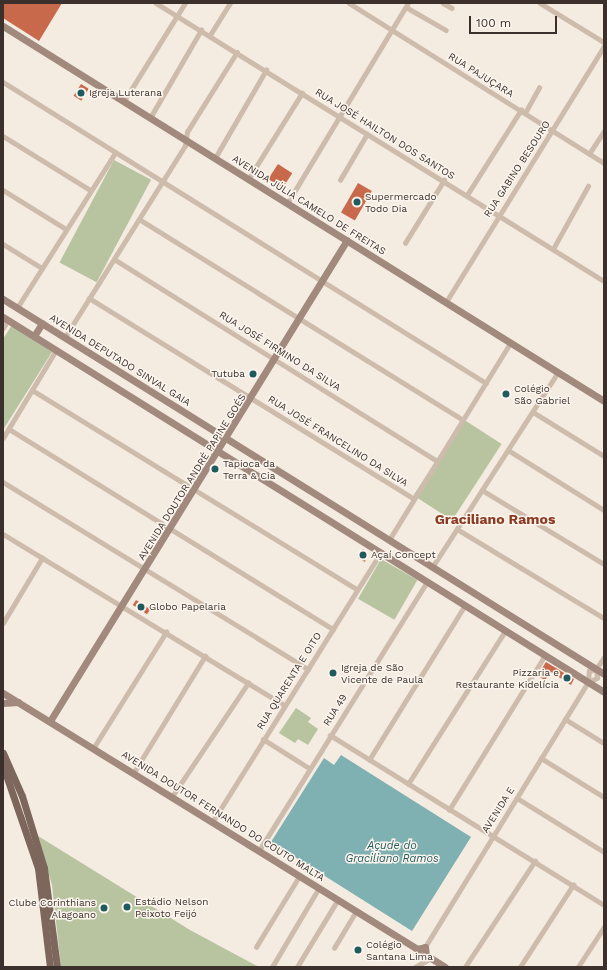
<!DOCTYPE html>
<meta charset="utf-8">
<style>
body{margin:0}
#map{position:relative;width:607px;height:970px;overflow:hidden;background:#f4ebe1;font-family:"Work Sans",sans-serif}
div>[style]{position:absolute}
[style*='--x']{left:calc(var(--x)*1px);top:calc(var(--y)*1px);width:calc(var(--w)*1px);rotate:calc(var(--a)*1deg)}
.green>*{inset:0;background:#b8c4a0;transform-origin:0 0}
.water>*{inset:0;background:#7fb0b2}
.building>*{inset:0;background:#c8694b;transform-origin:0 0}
.street>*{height:4.5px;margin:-2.25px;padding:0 2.25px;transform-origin:2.25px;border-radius:2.25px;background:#cdbbac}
.secondary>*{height:7px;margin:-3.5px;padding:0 3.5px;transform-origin:3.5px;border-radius:3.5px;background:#a18a7d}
.primary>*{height:7px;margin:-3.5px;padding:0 3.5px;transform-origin:3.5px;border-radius:3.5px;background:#7d675c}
.dots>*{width:11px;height:11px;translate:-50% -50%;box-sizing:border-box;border:2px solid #fbf5ee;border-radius:50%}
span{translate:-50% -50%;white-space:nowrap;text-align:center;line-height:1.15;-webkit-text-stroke:3px #fbf5ee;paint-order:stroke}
.street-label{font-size:10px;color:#3b302b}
.poi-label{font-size:10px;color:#3b302b}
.left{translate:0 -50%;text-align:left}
.right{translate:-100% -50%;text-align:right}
.water-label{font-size:11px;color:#1f5a5e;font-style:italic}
.district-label{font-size:14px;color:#8c3b22;font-weight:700}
.frame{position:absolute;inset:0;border:4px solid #3b302b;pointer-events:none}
.scale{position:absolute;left:469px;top:16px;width:88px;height:18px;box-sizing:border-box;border:2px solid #3b302b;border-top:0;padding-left:5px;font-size:12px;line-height:14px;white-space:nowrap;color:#3b302b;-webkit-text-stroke:3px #fbf5ee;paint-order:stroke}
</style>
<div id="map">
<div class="green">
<i style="left:114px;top:160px;width:42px;height:116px;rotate:28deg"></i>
<i style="clip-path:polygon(12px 325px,52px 352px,3px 430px,3px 339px)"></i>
<i style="left:463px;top:419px;width:46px;height:91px;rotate:33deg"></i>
<i style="left:381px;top:559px;width:42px;height:46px;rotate:30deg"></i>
<i style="clip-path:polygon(296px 708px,311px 718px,308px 722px,318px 729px,308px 745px,298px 739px,295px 743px,279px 733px)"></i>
<i style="clip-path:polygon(38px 836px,190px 930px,259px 967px,61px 967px,52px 885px)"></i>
</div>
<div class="water">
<i style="clip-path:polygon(341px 755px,471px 837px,412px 931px,271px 842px,324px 758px,334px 765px)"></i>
</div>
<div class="building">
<i style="clip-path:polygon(3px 3px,62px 3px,39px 41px,3px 18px)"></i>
<i style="left:81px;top:84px;width:9px;height:14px;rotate:32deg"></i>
<i style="left:278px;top:164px;width:17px;height:18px;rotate:33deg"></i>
<i style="left:358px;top:183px;width:16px;height:34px;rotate:30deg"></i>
<i style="clip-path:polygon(363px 549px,367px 553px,365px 562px,358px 558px)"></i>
<i style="left:136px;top:600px;width:17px;height:6px;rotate:33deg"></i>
<i style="clip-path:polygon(546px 662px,574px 679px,571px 685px,551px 672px,545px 680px,537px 676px)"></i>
</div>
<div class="street">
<i style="--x:156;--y:3;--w:527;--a:31.82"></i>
<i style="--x:349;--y:3;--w:301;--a:32.1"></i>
<i style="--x:443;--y:3;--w:10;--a:29"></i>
<i style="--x:540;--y:3;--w:75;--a:31.4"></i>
<i style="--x:406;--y:7;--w:46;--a:29.9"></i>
<i style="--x:210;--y:35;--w:38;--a:-58"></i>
<i style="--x:3;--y:82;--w:569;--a:31.93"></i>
<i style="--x:124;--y:101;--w:115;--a:-58.1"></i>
<i style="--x:525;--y:113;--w:29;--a:-61"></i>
<i style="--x:150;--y:118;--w:102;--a:-59.9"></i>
<i style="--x:3;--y:136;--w:102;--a:31.8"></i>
<i style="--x:589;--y:154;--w:27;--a:-57"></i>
<i style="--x:215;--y:158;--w:102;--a:-59.9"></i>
<i style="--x:249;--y:178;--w:100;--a:-58.1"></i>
<i style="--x:340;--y:180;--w:53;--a:-59.6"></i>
<i style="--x:3;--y:190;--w:74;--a:31.8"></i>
<i style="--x:467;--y:195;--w:101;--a:-57.6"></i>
<i style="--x:288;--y:202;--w:232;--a:-58.9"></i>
<i style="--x:139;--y:219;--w:381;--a:31.8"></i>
<i style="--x:405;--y:243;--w:74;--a:-58.2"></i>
<i style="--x:3;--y:244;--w:46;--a:31.6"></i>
<i style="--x:553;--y:249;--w:72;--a:-60.9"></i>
<i style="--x:114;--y:259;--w:380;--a:32"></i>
<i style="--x:89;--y:298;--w:381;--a:31.7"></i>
<i style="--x:446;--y:302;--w:301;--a:-58.3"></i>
<i style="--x:17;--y:308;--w:183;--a:-57.7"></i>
<i style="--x:3;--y:328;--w:9;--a:-58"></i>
<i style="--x:65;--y:337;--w:226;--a:-57.9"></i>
<i style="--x:185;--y:146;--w:14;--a:-82"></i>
<i style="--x:187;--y:132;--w:94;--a:-58"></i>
<i style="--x:32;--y:390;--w:381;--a:31.5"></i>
<i style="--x:533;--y:412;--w:84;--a:31.8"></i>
<i style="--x:9;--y:429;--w:381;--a:31.7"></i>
<i style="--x:3;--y:438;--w:103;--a:-58.9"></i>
<i style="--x:508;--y:450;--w:113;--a:32"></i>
<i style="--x:3;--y:482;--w:358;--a:31.5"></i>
<i style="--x:482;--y:490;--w:143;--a:31.2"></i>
<i style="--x:457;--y:529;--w:172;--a:31.2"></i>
<i style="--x:3;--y:534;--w:329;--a:31.3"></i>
<i style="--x:389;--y:540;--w:231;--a:-58.4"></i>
<i style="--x:433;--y:566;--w:231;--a:-57.2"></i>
<i style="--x:3;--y:623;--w:76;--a:-59"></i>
<i style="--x:588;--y:682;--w:11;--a:-85"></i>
<i style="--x:589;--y:671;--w:7;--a:-16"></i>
<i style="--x:596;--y:669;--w:14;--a:-56"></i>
<i style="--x:565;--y:719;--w:46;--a:31.6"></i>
<i style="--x:330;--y:735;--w:322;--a:31.8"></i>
<i style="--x:263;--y:739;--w:54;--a:32.2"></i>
<i style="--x:94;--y:747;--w:136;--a:-57.9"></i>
<i style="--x:541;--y:758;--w:74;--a:31.8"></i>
<i style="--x:369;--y:760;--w:182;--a:-58.2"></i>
<i style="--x:134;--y:772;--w:136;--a:-58.5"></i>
<i style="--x:408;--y:784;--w:181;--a:-57.6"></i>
<i style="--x:173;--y:795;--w:135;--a:-56.2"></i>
<i style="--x:517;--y:798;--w:102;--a:31.8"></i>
<i style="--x:449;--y:810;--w:182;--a:-58.2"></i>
<i style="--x:213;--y:821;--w:317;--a:-58"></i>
<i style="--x:260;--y:849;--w:315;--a:-58"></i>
<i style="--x:256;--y:947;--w:84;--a:-58.6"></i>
<i style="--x:425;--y:947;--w:311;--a:-58.4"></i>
<i style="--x:588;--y:682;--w:10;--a:-24"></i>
<i style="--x:597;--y:678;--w:9;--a:-96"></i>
<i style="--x:334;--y:948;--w:41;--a:-59"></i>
<i style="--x:272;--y:967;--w:92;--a:-59.3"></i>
<i style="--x:297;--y:967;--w:77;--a:-58.8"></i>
<i style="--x:415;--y:967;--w:18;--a:-29"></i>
<i style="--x:465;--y:967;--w:127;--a:-56.6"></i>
<i style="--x:520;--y:967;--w:98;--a:-57.1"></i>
<i style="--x:578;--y:967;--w:48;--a:-57"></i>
</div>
<div class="secondary">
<i style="--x:3;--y:26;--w:708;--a:31.96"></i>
<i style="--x:3;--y:299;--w:708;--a:31.96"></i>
<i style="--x:3;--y:317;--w:708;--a:31.96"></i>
<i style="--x:34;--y:336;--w:15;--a:-58"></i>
<i style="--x:3;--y:693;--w:487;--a:31.7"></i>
<i style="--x:3;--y:703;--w:15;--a:-4"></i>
<i style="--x:50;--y:721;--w:565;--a:-58.31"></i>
<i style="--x:417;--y:949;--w:8;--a:-14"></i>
<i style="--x:425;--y:947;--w:8;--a:83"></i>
<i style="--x:417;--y:949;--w:9;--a:69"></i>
<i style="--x:420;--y:957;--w:6;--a:-18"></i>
<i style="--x:426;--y:955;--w:22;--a:32"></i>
</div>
<div class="primary">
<i style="--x:3;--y:753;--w:47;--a:66.2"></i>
<i style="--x:22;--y:796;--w:75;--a:73"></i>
<i style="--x:44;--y:868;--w:100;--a:82.5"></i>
<i style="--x:3;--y:766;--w:108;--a:71.1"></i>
<i style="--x:38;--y:868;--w:100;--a:83.1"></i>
</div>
<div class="dots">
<i style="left:81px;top:93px;background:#1f5a5e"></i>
<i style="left:357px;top:202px;background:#1f5a5e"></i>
<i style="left:253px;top:374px;background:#1f5a5e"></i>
<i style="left:506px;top:394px;background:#1f5a5e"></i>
<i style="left:215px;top:469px;background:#1f5a5e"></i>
<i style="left:363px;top:555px;background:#1f5a5e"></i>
<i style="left:141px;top:607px;background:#1f5a5e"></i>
<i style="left:333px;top:673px;background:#1f5a5e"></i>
<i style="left:567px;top:678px;background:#1f5a5e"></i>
<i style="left:127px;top:907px;background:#1f5a5e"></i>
<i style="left:104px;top:908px;background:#1f5a5e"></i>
<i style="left:358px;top:950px;background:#1f5a5e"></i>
</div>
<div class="street-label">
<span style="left:481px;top:75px;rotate:32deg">RUA PAJUÇARA</span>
<span style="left:385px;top:134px;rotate:32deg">RUA JOSÉ HAILTON DOS SANTOS</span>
<span style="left:517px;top:169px;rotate:-57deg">RUA GABINO BESOURO</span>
<span style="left:309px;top:205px;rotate:32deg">AVENIDA JÚLIA CAMELO DE FREITAS</span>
<span style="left:280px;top:351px;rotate:32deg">RUA JOSÉ FIRMINO DA SILVA</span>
<span style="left:120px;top:360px;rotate:32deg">AVENIDA DEPUTADO SINVAL GAIA</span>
<span style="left:338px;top:441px;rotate:32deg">RUA JOSÉ FRANCELINO DA SILVA</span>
<span style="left:192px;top:477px;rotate:-58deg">AVENIDA DOUTOR ANDRÉ PAPINE GOÉS</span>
<span style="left:289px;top:681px;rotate:-58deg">RUA QUARENTA E OITO</span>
<span style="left:335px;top:710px;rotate:-58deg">RUA 49</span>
<span style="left:498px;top:810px;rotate:-58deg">AVENIDA E</span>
<span style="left:223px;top:816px;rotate:32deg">AVENIDA DOUTOR FERNANDO DO COUTO MALTA</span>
</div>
<div class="poi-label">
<span class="left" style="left:89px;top:93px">Igreja Luterana</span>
<span class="left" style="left:365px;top:202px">Supermercado<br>Todo Dia</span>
<span class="right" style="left:245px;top:374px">Tutuba</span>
<span class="left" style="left:514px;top:394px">Colégio<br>São Gabriel</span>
<span class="left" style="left:223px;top:469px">Tapioca da<br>Terra &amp; Cia</span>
<span class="left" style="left:371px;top:555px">Açaí Concept</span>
<span class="left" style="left:149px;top:607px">Globo Papelaria</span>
<span class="left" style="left:341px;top:673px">Igreja de São<br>Vicente de Paula</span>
<span class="right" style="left:559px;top:678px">Pizzaria e<br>Restaurante Kidelícia</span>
<span class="left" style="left:135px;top:907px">Estádio Nelson<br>Peixoto Feijó</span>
<span class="right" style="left:96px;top:908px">Clube Corinthians<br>Alagoano</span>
<span class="left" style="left:366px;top:950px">Colégio<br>Santana Lima</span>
</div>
<div class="water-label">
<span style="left:392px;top:853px">Açude do<br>Graciliano Ramos</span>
</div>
<div class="district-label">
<span style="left:495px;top:519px">Graciliano Ramos</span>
</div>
<div class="frame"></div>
<div class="scale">100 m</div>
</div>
